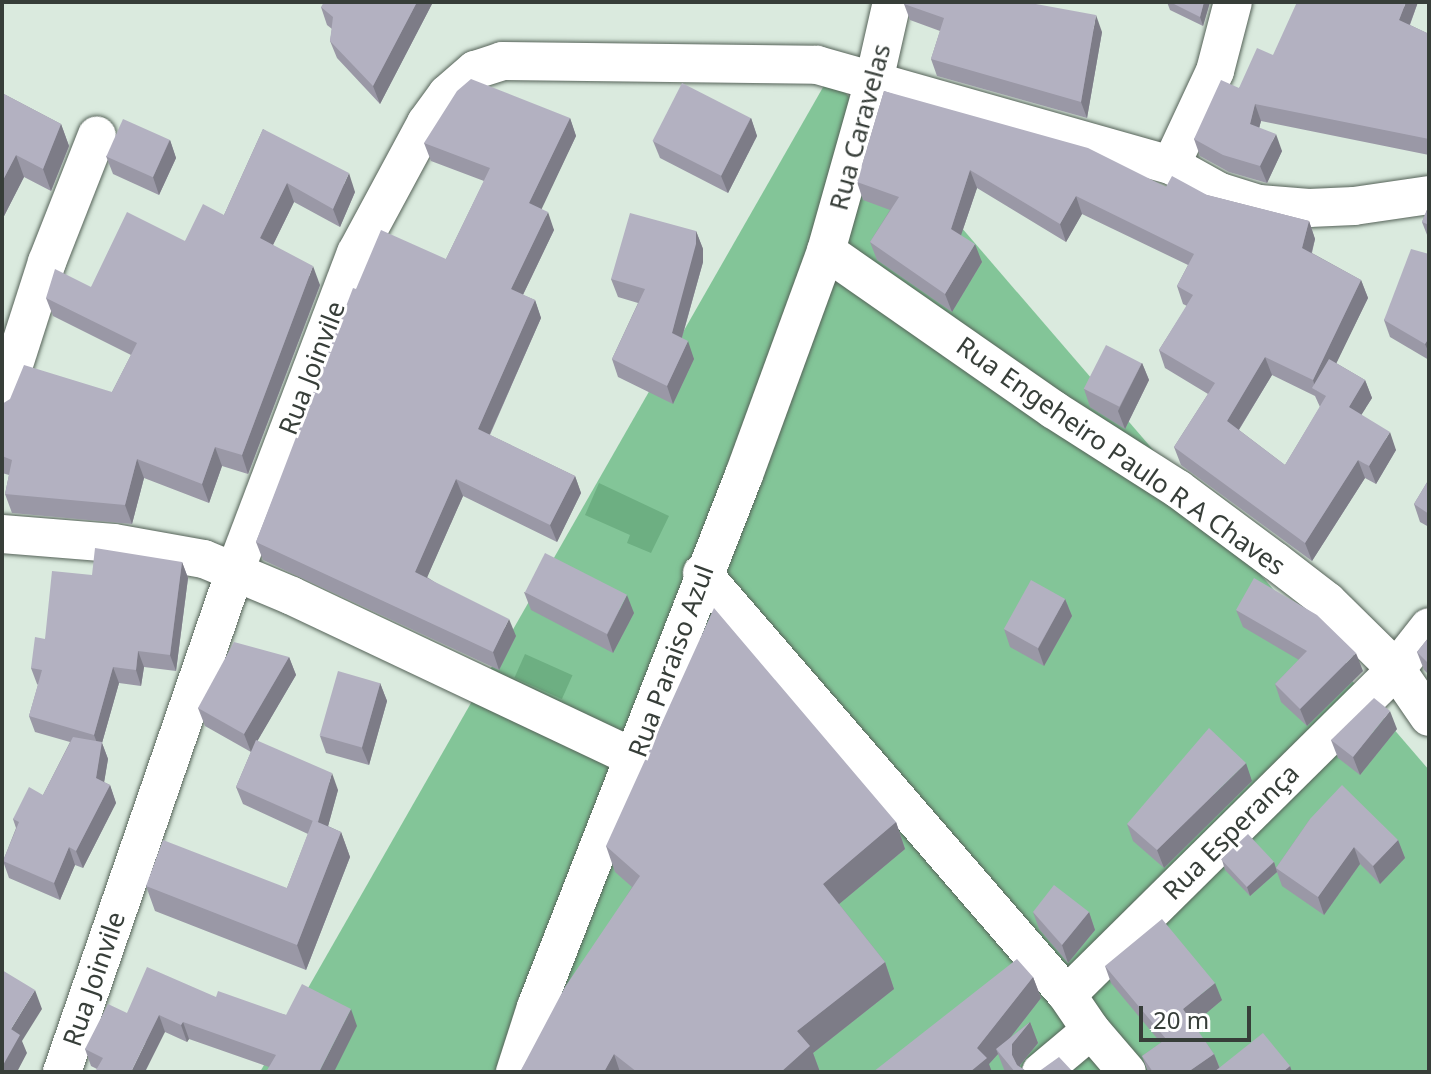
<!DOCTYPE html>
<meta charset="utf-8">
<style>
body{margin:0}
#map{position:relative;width:1431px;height:1074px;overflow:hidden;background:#daeade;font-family:"Noto Sans",sans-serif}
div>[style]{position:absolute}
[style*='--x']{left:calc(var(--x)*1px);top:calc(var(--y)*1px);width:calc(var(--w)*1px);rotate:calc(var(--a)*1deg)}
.forest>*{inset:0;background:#83c598}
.water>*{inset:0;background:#6daf82;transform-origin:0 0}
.roads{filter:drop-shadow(0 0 2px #556258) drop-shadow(0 0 2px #556258)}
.minor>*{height:38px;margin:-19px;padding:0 19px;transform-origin:19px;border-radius:19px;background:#fff}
.wall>*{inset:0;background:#9a98a6}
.shaded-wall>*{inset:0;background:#7d7c87}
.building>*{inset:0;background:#b3b1c1;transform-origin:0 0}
span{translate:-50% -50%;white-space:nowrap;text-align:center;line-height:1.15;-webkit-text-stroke:6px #fff;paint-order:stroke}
.street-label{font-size:26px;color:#373e39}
.frame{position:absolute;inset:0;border:4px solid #373e39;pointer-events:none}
.scale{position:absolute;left:1139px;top:1006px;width:112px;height:36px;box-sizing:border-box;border:4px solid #373e39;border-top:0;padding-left:10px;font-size:24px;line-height:28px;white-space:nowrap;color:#373e39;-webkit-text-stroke:6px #fff;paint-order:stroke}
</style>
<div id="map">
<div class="forest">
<i style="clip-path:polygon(830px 75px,1429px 770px,1429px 1072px,260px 1072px)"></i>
</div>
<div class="water">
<i style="clip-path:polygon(599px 483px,669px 516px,651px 553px,627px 543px,630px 535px,585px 515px)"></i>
<i style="left:525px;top:654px;width:52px;height:26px;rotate:24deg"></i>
</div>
<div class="roads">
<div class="minor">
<i style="--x:1171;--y:165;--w:104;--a:-64.9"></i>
<i style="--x:1215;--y:71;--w:71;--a:-75.4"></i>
<i style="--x:826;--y:251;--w:278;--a:34.9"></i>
<i style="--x:1054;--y:410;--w:147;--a:32.5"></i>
<i style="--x:1178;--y:489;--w:121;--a:36.6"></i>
<i style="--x:1275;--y:561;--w:66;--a:37.6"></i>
<i style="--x:1327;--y:601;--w:97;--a:44.6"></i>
<i style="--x:1396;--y:669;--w:58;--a:55.5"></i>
<i style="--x:2;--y:402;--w:147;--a:-72.2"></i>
<i style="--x:47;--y:262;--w:136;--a:-68.5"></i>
<i style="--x:2;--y:534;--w:112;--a:4.6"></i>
<i style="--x:114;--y:543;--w:91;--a:10.1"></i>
<i style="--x:204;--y:559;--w:95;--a:22.8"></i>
<i style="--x:292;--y:596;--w:379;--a:25.3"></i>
<i style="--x:702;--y:573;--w:558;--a:49.14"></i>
<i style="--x:1067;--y:995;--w:42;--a:55.6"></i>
<i style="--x:1091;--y:1030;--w:55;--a:49.4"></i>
<i style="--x:1067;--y:995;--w:463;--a:-44.7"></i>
<i style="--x:1396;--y:669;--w:53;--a:-51.8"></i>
<i style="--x:62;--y:1072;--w:530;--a:-70.95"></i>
<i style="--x:235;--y:571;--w:340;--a:-69.2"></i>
<i style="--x:356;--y:253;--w:148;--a:-61.7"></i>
<i style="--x:426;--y:123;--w:36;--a:-54"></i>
<i style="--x:447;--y:94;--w:37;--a:-41"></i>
<i style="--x:475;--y:70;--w:28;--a:-18"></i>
<i style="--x:502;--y:61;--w:315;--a:0.7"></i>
<i style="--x:817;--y:65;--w:368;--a:15.8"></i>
<i style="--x:1171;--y:165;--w:56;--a:28.9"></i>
<i style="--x:1220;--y:192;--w:41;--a:17.1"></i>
<i style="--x:1259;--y:204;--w:50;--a:4.6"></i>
<i style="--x:1309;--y:208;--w:45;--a:-2.5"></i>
<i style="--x:1354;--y:206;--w:76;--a:-8.3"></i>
<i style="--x:515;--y:1072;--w:68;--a:-72.1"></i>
<i style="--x:536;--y:1007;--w:571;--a:-68.65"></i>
<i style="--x:744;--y:475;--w:239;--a:-69.9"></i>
<i style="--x:826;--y:251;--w:177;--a:-74.2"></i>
<i style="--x:874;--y:81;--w:81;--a:-77.2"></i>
<i style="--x:1041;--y:1072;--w:65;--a:-40"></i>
</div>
</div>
<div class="wall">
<i style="clip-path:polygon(433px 2px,380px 104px,337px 58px,330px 41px,332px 29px,327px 25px,321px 7px)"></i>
<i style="clip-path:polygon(1167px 2px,1210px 2px,1203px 26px,1170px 10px)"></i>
<i style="clip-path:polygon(1418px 2px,1410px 25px,1429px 34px,1429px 155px,1261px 121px,1259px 128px,1282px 151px,1267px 183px,1229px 172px,1200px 156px,1194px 139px,1239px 88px,1273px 55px)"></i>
<i style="clip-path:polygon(1029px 3px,1102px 32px,1087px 118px,937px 76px,931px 59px,940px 31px,910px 20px,904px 4px)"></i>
<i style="clip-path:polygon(evenodd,884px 91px,1166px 187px,1207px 195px,1309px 221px,1315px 239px,1312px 253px,1361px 280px,1368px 298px,1336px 363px,1365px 380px,1372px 398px,1361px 415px,1396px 450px,1376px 484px,1365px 478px,1312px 561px,1181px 465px,1174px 447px,1208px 394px,1165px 368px,1159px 350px,1187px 306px,1183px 304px,1177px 286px,1188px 265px,1082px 214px,1066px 242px,977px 188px,961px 235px,982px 262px,952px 312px,877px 260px,870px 242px,890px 210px,863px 200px,857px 182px,884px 91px,1272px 375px,1315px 396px,1320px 407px,1285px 465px,1239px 430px,1272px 375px)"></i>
<i style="clip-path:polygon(2px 93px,61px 124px,69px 146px,51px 191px,24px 177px,2px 220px)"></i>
<i style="clip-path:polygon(570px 118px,576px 136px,541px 209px,554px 230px,523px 295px,535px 300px,541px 318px,490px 435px,575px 476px,581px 493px,557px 542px,463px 496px,427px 577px,516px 636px,499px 670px,263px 560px,256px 542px,356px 289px,446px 259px,484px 181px,431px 161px,424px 143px)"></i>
<i style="clip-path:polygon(751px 118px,757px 136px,728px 193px,660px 158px,653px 141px)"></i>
<i style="clip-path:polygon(263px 129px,355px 192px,340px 227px,294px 202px,273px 245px,320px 285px,248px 474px,222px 466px,209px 503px,144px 478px,132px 524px,12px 513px,5px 494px,9px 475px,2px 473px,2px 404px,112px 392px,131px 355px,53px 316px,46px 298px,91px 287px,185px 241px,224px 215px)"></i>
<i style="clip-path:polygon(170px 140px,176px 158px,159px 195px,113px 174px,106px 156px)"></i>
<i style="clip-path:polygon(1429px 205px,1429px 240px,1422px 222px)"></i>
<i style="clip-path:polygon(696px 231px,703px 249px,703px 262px,682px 338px,694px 359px,673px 404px,618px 377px,612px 359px,638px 303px,618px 297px,611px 279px)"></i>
<i style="clip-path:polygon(1429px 254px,1429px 360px,1390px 337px,1384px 320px)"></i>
<i style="clip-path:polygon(1142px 363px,1149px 380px,1125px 429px,1090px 407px,1084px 389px)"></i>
<i style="clip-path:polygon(1429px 479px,1429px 527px,1420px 522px,1414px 504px)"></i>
<i style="clip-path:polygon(182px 562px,188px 578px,176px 671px,144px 667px,141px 686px,119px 683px,102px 743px,108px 759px,104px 782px,110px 785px,116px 803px,83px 868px,75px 865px,60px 900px,9px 878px,3px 861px,16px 828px,13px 819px,43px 795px,70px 742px,35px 732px,29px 716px,38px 685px,37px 684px,31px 668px,45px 639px,92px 575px)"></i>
<i style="clip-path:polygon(524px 592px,634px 613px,613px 653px,531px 610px)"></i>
<i style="clip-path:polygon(1065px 599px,1072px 616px,1044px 666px,1010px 647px,1004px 629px)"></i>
<i style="clip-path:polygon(1236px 610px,1363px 671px,1307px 726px,1281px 702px,1275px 684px,1299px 660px,1243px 627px)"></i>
<i style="clip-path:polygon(1429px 637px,1429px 675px,1424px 670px,1417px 652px)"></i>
<i style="clip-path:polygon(289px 657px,296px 675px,257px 741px,338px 790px,328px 826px,341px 832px,350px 857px,306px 970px,155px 911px,146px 886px,287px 888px,308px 834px,243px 804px,236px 787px,253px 747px,251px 752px,205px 726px,198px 708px)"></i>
<i style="clip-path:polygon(380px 683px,387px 701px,369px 765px,326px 753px,320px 736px)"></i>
<i style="clip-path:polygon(1397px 729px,1360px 775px,1338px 758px,1331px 740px)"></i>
<i style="clip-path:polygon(1252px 781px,1164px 868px,1133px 841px,1127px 824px)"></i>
<i style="clip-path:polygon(1310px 819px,1398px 840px,1405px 858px,1380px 884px,1360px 864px,1324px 915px,1282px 886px,1277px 872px,1250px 896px,1225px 870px,1222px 860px,1274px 862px,1276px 868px)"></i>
<i style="clip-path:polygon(896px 822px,905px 849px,839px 904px,885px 962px,894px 989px,813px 1053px,820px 1072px,520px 1072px,632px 887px,615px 872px,606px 846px)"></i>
<i style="clip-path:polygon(1033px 912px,1089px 912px,1095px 930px,1068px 963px,1039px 929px)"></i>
<i style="clip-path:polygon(1105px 966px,1222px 1000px,1193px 1024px,1214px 1054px,1220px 1068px,1290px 1066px,1292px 1072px,1148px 1072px,1142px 1056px,1161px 1043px,1111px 983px)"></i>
<i style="clip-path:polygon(1033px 977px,1041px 998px,1010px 1038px,1030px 1022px,1038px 1043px,1020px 1065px,1020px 1067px,1026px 1071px,1073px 1072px,1005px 1072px,998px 1054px,989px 1064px,873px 1072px)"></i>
<i style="clip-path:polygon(216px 997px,286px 1015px,357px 1026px,269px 1067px,189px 1039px,187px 1042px,165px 1032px,97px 1069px,91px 1066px,85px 1049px,127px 1013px)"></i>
</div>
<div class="shaded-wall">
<i style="clip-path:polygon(417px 2px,433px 2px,380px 104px,373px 86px)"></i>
<i style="clip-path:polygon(1204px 2px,1210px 2px,1203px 26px,1200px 17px)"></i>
<i style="clip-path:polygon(1406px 2px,1418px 2px,1405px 37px,1399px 20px)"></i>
<i style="clip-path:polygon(1096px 15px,1102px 32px,1087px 118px,1081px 102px)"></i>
<i style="clip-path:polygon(1255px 104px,1261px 121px,1256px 140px,1250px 124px)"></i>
<i style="clip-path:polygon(570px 118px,576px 136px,536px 221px,529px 203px)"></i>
<i style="clip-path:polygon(751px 118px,757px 136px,728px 193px,721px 176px)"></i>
<i style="clip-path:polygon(61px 124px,69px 146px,51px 191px,43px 169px)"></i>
<i style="clip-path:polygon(1276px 134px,1282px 151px,1267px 183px,1260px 166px)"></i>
<i style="clip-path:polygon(170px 140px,176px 158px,159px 195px,153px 177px)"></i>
<i style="clip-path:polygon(16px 155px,24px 177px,2px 220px,2px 182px)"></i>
<i style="clip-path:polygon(970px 170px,977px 188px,957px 247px,951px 229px)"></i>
<i style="clip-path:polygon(349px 173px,355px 192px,340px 227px,333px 209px)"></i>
<i style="clip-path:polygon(287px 183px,294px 202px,267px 257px,260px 238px)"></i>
<i style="clip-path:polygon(1076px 196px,1082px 214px,1066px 242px,1060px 224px)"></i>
<i style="clip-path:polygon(548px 212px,554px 230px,517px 307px,511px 289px)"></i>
<i style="clip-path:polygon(1309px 221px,1315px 239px,1308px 266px,1302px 248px)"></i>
<i style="clip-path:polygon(696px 231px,703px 249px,703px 262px,678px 351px,672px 333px)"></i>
<i style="clip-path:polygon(975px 244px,982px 262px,952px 312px,945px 294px)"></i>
<i style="clip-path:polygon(313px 266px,320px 285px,248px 474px,242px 455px)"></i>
<i style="clip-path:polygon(1361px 280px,1368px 298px,1322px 393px,1316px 390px,1313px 380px)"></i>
<i style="clip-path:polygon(535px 300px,541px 318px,484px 447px,478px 429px)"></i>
<i style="clip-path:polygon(1429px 338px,1429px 353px,1425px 344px)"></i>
<i style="clip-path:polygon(688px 341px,694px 359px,673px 404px,667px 386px)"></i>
<i style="clip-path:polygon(1265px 357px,1272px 375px,1233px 439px,1227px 421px)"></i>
<i style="clip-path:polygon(1142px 363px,1149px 380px,1125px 429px,1118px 411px)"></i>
<i style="clip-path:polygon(1365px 380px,1372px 398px,1355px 425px,1349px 407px)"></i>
<i style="clip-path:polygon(1390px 432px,1396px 450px,1376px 484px,1369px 466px)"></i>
<i style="clip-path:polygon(215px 447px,222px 466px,209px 503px,202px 484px)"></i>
<i style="clip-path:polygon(137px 459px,144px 478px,132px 524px,125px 505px)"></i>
<i style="clip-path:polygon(1358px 460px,1365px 478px,1312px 561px,1305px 543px)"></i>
<i style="clip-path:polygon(575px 476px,581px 493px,557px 542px,550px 525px)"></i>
<i style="clip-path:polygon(456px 479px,463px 496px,422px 589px,415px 572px)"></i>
<i style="clip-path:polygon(182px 562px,188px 578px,176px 671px,170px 655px)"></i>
<i style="clip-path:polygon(627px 595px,634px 613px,613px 653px,607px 635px)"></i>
<i style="clip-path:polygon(1065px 599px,1072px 616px,1044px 666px,1038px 649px)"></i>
<i style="clip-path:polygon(509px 619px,516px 636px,499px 670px,493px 652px)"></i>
<i style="clip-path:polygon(138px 651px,144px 667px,141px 686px,136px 670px)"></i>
<i style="clip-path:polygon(1356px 653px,1363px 671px,1307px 726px,1300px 709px)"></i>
<i style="clip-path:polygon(289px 657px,296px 675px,251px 752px,244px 734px)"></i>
<i style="clip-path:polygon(113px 667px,119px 683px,102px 743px,108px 759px,102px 795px,96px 778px,100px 751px,94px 735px)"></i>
<i style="clip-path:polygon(380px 683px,387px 701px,369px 765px,362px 748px)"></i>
<i style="clip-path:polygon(1390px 711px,1397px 729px,1360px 775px,1353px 757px)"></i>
<i style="clip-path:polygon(1246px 763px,1252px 781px,1164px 868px,1157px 850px)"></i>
<i style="clip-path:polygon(332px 773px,338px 790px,324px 841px,317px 823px)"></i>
<i style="clip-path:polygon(110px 785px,116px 803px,83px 868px,76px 851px)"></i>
<i style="clip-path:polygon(896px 822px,905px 849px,832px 910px,823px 884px)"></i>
<i style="clip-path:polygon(341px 832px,350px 857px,306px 970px,297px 945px)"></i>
<i style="clip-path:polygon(1398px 840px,1405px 858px,1380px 884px,1373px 866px)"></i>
<i style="clip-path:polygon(69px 847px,75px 865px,60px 900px,54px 883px)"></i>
<i style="clip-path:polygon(1354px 847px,1360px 864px,1324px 915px,1318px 897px)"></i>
<i style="clip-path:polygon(1274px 862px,1277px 872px,1250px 896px,1247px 887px)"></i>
<i style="clip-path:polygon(1089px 912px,1095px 930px,1068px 963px,1062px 945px)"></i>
<i style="clip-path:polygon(885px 962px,894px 989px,813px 1053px,820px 1072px,781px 1072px,797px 1031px)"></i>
<i style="clip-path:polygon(1033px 977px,1041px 998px,999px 1052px,996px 1049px,998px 1054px,989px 1064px,992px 1072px,970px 1072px,977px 1048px)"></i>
<i style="clip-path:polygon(1215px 983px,1222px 1000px,1190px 1027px,1183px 1009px)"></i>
<i style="clip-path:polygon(35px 990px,42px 1009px,22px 1041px,27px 1053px,17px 1072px,2px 1072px,2px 1067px,11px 1029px)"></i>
<i style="clip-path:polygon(351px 1009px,357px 1026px,334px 1072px,319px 1072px)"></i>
<i style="clip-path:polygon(159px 1015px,165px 1032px,145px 1072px,131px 1072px)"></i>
<i style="clip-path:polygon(183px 1022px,189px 1039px,187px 1042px,181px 1025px)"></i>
<i style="clip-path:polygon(1030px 1022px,1038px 1043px,1020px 1065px,1020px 1072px,1012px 1055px,1012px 1044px)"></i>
<i style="clip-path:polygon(614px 1054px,620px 1072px,604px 1072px)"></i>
<i style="clip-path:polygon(1214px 1054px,1221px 1072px,1188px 1072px)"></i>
<i style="clip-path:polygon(1290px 1066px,1292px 1072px,1283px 1072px)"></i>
</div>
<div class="building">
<i style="clip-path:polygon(324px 2px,417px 2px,373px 86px,330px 41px,333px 17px,321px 7px)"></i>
<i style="clip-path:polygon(905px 2px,1025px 2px,1096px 15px,1081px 102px,931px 59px,944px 18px,904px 4px)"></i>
<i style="clip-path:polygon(1170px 2px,1204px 2px,1200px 17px)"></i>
<i style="clip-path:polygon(1297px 2px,1406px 2px,1399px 20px,1429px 34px,1429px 139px,1255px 104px,1250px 124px,1276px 134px,1260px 166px,1223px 155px,1194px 139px,1221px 80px,1239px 88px,1257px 48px,1273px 55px)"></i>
<i style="clip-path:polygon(471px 79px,570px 118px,529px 203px,548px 212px,511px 289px,535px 300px,478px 429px,575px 476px,550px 525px,456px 479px,415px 572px,509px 619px,493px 652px,256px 542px,353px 288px,356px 289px,381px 230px,446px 259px,490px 168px,424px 143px,457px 91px)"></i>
<i style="left:682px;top:83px;width:77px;height:65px;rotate:27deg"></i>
<i style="clip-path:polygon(884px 91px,1088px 148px,1166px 187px,1172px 176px,1207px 195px,1309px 221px,1302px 248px,1361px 280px,1313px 380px,1265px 357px,1227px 421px,1285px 465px,1326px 396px,1312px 388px,1329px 359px,1365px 380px,1349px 407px,1390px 432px,1369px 466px,1358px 460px,1305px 543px,1174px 447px,1215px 383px,1159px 350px,1193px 295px,1177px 286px,1194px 254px,1076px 196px,1060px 224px,970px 170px,951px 229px,975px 244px,945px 294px,870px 242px,899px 197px,857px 182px)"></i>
<i style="clip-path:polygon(2px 93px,61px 124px,43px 169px,16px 155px,2px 182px)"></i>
<i style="left:123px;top:119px;width:51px;height:41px;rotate:24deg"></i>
<i style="clip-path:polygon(263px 129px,349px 173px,333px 209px,287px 183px,260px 238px,313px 266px,242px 455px,215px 447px,202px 484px,137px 459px,125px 505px,5px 494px,12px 460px,2px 456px,2px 404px,10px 399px,24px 365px,112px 392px,137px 343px,46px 298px,55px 269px,91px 287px,127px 212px,185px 241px,203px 204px,224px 215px)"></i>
<i style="clip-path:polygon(1429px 205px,1429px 225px,1422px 222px)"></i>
<i style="clip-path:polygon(630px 213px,696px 231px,696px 244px,672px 333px,688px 341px,667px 386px,612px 359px,645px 289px,611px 279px)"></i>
<i style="clip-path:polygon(1411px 249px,1429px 254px,1429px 338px,1425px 344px,1384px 320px)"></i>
<i style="left:1106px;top:345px;width:40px;height:49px;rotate:27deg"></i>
<i style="clip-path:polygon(1429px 479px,1429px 514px,1414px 504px)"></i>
<i style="clip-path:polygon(95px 548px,182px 562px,170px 655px,138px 651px,136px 670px,113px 667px,94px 735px,29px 716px,42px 670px,31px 668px,35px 637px,45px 639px,52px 571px,92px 575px)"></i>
<i style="left:545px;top:553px;width:92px;height:44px;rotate:27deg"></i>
<i style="clip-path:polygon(1254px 578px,1317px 615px,1356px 653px,1300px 709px,1275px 684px,1307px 651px,1236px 610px)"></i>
<i style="left:1031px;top:580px;width:39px;height:56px;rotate:29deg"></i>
<i style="clip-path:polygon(714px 608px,896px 822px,823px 884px,885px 962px,797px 1031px,810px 1046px,781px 1072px,637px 1072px,614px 1054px,604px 1072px,520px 1072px,565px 987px,640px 876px,606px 846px)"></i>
<i style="clip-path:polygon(1429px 637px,1429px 664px,1417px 652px)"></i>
<i style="clip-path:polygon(234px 642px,289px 657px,244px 734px,198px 708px)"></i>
<i style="left:338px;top:671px;width:44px;height:67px;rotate:16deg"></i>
<i style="clip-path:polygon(1374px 698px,1390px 711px,1353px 757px,1331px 740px)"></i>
<i style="clip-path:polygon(1209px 728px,1246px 763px,1157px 850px,1127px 824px)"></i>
<i style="clip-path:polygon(73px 737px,102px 742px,96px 778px,110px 785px,76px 851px,69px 847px,54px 883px,3px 861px,19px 822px,13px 819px,29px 787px,43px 795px)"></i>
<i style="clip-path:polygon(256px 740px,332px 773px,318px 822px,313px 821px,236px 787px)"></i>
<i style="clip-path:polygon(1342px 785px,1398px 840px,1373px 866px,1354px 847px,1318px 897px,1276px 868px,1310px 819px)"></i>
<i style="clip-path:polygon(313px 820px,341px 832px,297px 945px,146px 886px,163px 840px,287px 888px)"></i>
<i style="left:1248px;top:834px;width:38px;height:37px;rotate:47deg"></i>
<i style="clip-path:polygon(1054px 885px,1089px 912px,1062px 945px,1033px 912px)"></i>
<i style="clip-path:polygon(1162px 919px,1215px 983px,1183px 1009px,1214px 1054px,1188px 1072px,1153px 1072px,1142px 1056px,1166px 1039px,1105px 966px)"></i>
<i style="clip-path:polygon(1017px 959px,1033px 977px,977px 1048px,987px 1058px,970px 1072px,873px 1072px)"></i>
<i style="clip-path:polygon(147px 967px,216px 997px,218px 991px,286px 1015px,302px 984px,351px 1009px,319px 1072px,266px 1072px,276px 1055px,183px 1022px,181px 1025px,159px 1015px,131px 1072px,95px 1072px,103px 1058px,85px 1049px,108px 1004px,127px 1013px)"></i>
<i style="clip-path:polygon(2px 970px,35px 990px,11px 1029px,20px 1035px,2px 1067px)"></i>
<i style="clip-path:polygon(1030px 1022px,1012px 1044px,1012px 1055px,1017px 1065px,1026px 1071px,1038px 1072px,1059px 1057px,1073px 1072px,1015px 1072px,996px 1049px)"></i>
<i style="clip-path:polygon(1263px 1033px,1290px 1066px,1283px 1072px,1214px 1072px)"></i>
</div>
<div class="street-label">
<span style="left:860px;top:127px;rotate:-75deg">Rua Caravelas</span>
<span style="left:312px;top:368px;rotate:-69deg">Rua Joinvile</span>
<span style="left:1121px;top:456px;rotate:35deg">Rua Engeheiro Paulo R A Chaves</span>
<span style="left:671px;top:661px;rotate:-70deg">Rua Paraiso Azul</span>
<span style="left:1231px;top:832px;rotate:-45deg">Rua Esperança</span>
<span style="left:94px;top:979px;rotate:-71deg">Rua Joinvile</span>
</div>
<div class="frame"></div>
<div class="scale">20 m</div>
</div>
